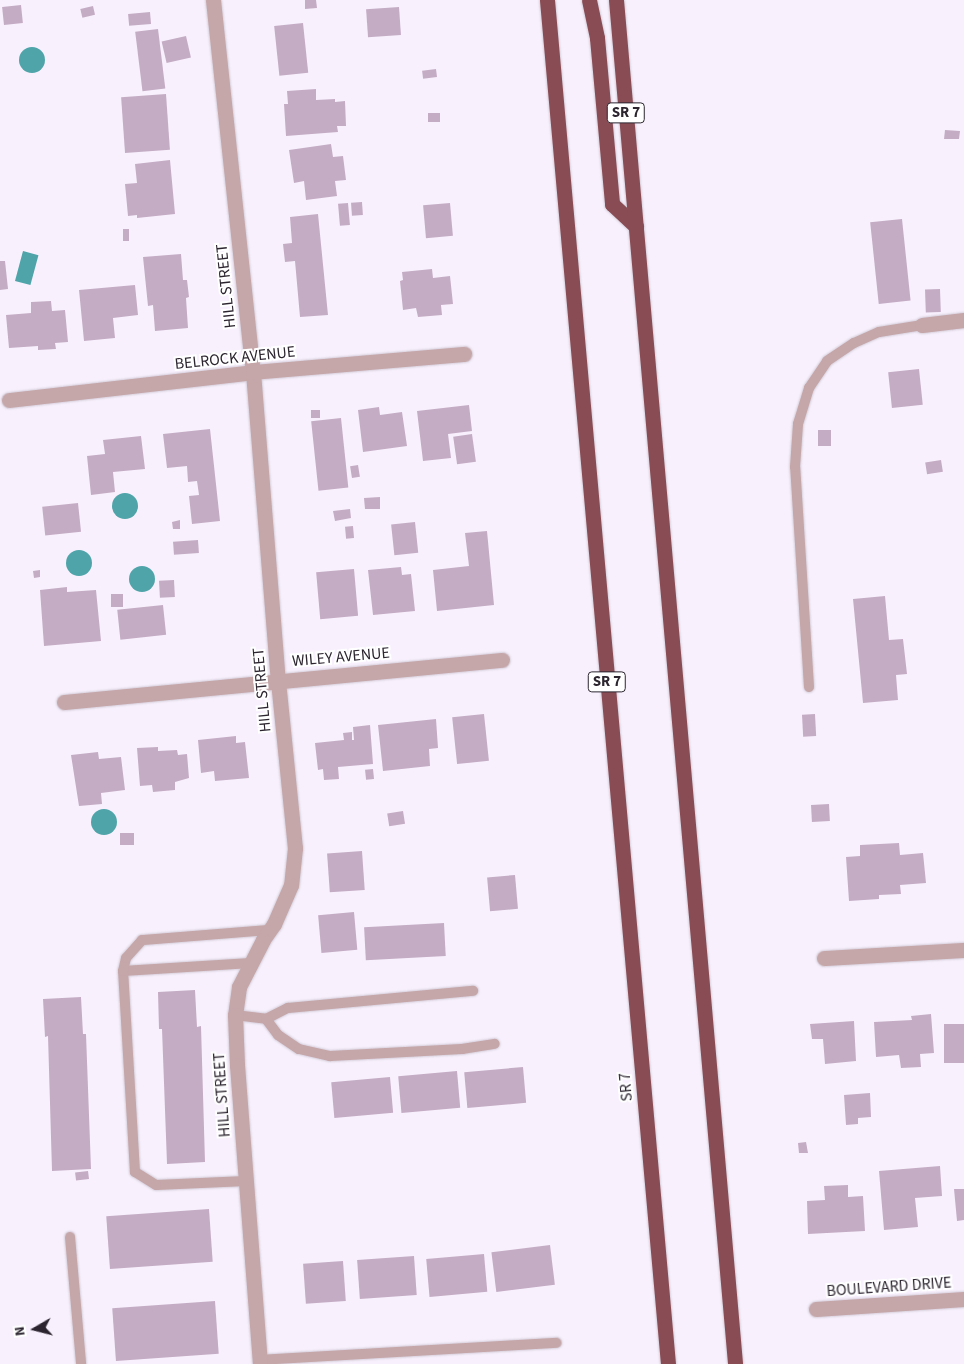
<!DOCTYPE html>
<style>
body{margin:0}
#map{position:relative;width:964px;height:1364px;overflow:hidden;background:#f8f1fd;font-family:"Source Sans 3",sans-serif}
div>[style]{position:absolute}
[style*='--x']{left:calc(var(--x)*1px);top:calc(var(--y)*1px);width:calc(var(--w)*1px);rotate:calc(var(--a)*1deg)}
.water>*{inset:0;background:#4fa4a9;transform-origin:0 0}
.round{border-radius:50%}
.building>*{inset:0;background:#c4acc5;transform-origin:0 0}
.roads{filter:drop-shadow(0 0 1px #d3ccd8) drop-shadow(0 0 1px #d3ccd8)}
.lane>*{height:10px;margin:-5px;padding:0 5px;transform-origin:5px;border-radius:5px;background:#c5a6a9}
.street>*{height:15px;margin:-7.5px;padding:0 7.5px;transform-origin:7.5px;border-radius:7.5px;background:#c5a6a9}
.highway>*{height:15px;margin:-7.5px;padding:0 7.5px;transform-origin:7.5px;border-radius:7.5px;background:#894c55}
span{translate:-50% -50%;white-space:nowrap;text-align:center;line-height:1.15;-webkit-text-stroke:4px #fff;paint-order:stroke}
.shield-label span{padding:1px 4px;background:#fff;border:1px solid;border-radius:4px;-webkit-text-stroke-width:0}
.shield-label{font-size:15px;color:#2c2530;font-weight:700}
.street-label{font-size:16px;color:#2c2530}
.north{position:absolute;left:10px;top:1304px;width:50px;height:50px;-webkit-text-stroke:4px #fff;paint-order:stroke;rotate:262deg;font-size:14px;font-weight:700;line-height:20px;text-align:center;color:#2c2530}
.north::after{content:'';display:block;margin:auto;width:18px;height:22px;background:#2c2530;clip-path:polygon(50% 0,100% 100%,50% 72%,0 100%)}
</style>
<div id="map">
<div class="water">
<i class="round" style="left:19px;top:47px;width:26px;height:26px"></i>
<i style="left:23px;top:251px;width:16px;height:31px;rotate:15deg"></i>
<i class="round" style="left:112px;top:493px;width:26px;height:26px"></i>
<i class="round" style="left:66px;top:550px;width:26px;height:26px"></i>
<i class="round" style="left:129px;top:566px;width:26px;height:26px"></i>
<i class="round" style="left:91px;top:809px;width:26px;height:26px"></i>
</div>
<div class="building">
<i style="clip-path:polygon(305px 0,316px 0,317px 8px,305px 9px)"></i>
<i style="left:21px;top:5px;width:18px;height:19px;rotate:84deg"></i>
<i style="left:93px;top:6px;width:9px;height:13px;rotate:77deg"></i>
<i style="left:399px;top:7px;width:28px;height:33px;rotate:86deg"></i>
<i style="left:150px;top:12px;width:12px;height:22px;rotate:85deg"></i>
<i style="left:303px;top:23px;width:50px;height:29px;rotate:84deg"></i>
<i style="left:158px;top:29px;width:60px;height:23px;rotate:83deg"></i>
<i style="left:186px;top:36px;width:22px;height:25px;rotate:77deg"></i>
<i style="left:436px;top:69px;width:8px;height:14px;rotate:83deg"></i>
<i style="clip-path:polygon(316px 89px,316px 100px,335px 99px,335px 102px,345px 101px,346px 126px,337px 126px,338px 132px,286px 136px,284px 104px,288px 104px,287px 91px)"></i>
<i style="left:166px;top:94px;width:56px;height:45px;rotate:86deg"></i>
<i style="left:440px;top:113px;width:9px;height:12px;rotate:90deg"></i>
<i style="clip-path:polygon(945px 130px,960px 131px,959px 139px,944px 139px)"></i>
<i style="clip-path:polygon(331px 144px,333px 157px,343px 156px,346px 180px,335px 181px,337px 196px,306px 200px,304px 181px,294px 183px,289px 150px)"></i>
<i style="clip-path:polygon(170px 160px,175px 214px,137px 218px,137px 215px,128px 216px,125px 184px,137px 183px,135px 164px)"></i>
<i style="left:362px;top:202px;width:13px;height:11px;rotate:86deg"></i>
<i style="left:348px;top:203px;width:22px;height:10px;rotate:85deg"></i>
<i style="left:450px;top:203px;width:33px;height:27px;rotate:85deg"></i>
<i style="clip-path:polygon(318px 214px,328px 315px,300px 317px,295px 261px,285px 262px,283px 244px,292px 243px,290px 217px)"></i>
<i style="left:902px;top:219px;width:82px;height:32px;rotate:84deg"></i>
<i style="left:123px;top:229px;width:6px;height:12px"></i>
<i style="clip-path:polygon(181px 254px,183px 280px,187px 280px,189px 297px,186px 298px,188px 328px,155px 331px,153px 305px,148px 306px,143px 257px)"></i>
<i style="clip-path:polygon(0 261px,5px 261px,8px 289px,0 290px)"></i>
<i style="clip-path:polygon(432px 269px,433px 278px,450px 276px,453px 304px,441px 305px,442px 315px,418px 317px,416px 308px,403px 310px,400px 281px,403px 280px,402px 272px)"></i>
<i style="clip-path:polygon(135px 285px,138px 315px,113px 318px,115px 338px,84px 341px,79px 290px)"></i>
<i style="left:940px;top:289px;width:23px;height:15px;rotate:88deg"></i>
<i style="clip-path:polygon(51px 301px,52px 311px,65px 310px,68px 342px,55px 343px,56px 349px,38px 350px,38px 346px,9px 348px,6px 315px,31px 313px,31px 302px)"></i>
<i style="left:919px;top:369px;width:36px;height:31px;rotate:84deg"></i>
<i style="clip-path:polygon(469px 405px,472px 431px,448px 434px,451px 458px,423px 461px,417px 411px)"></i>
<i style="clip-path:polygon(379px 407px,380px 415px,402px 412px,407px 446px,363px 452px,358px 410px)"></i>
<i style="left:320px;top:410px;width:8px;height:9px;rotate:90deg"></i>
<i style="left:341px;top:418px;width:70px;height:30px;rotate:84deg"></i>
<i style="clip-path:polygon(210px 429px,220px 521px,192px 524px,189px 496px,199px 495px,197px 481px,188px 482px,187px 466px,167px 468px,163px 434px)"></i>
<i style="left:818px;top:430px;width:13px;height:16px"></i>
<i style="left:472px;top:434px;width:28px;height:19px;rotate:82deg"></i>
<i style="clip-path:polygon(141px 436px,145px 469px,113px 472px,115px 492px,91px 495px,87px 456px,105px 454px,103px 440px)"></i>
<i style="left:941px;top:460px;width:12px;height:16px;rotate:81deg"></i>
<i style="left:358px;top:465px;width:12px;height:8px;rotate:81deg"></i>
<i style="clip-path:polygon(380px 497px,380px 509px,365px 509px,364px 498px)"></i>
<i style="left:78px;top:503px;width:29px;height:36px;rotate:84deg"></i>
<i style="clip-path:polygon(350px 509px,351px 518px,335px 521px,333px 511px)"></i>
<i style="clip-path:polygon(180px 520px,180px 529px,173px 529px,172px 522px)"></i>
<i style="left:415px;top:522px;width:31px;height:24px;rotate:84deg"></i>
<i style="left:353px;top:526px;width:12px;height:8px;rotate:85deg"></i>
<i style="clip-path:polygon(487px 531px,494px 605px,437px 611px,433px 570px,469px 566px,465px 533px)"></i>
<i style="left:198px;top:540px;width:13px;height:25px;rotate:86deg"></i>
<i style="clip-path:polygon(401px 567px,402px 575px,411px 574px,415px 611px,373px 615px,368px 570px)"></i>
<i style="left:354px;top:569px;width:47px;height:38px;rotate:85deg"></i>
<i style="clip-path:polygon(40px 570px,40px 577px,34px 578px,33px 571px)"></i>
<i style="left:174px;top:580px;width:17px;height:15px;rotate:87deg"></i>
<i style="clip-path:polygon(67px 587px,67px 592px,96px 590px,101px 641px,44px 646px,40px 590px)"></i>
<i style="left:111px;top:594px;width:12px;height:13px"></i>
<i style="clip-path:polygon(885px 596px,889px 640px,903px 639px,907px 674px,896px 675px,898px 700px,863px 703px,853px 599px)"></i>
<i style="left:163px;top:605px;width:30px;height:46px;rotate:84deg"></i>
<i style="left:484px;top:714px;width:47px;height:32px;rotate:84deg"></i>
<i style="left:815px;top:714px;width:22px;height:13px;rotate:87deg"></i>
<i style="clip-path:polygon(436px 719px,438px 748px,429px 749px,430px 766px,383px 771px,378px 725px)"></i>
<i style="clip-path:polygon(370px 725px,373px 764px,338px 767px,339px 779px,324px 780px,323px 769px,318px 770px,315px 743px,344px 740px,343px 733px,352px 732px,352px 740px,354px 740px,353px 727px)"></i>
<i style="clip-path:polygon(236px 736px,236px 743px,245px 742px,249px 778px,215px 781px,214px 771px,201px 773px,198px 740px)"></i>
<i style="clip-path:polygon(158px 747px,158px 751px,177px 750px,178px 755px,187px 754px,189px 778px,175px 782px,175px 790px,153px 792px,152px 785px,140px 786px,137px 748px)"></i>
<i style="clip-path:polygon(98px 752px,99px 759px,121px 757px,125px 790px,101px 793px,102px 804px,79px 806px,71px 755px)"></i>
<i style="left:373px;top:769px;width:10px;height:8px;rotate:84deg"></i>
<i style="left:829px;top:804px;width:17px;height:18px;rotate:87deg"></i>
<i style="left:403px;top:811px;width:13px;height:16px;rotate:81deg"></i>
<i style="left:120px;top:833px;width:14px;height:12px"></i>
<i style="clip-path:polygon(899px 843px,900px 855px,923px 853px,926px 883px,900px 885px,901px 894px,879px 895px,879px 899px,849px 901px,846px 857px,860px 856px,860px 845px)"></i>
<i style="left:362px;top:851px;width:39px;height:35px;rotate:86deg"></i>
<i style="left:515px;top:875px;width:34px;height:28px;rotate:85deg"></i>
<i style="left:354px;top:912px;width:38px;height:36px;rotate:85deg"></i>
<i style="left:444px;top:923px;width:33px;height:80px;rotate:87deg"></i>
<i style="clip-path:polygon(195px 990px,197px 1027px,201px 1026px,205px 1162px,167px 1164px,162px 1029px,159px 1029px,158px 992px)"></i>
<i style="clip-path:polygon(81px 997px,83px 1034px,86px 1034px,91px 1169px,52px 1171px,48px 1036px,45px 1037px,43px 999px)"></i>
<i style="clip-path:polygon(931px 1014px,934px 1053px,920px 1054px,921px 1067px,901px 1068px,899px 1055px,876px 1057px,874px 1022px,912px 1020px,911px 1016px)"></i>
<i style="clip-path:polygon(854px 1021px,856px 1061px,825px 1064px,823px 1039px,812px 1039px,810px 1024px)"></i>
<i style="left:964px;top:1024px;width:39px;height:20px;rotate:90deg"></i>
<i style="left:523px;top:1067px;width:36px;height:59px;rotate:85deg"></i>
<i style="left:457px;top:1071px;width:37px;height:59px;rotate:85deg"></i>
<i style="left:390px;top:1077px;width:36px;height:59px;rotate:85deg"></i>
<i style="clip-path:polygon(870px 1093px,871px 1117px,858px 1118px,858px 1124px,846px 1125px,844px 1095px)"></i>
<i style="clip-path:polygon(806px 1142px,808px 1153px,799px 1153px,798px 1143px)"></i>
<i style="clip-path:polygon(940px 1166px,942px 1196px,915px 1198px,918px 1227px,884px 1230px,879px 1171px)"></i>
<i style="left:88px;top:1171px;width:8px;height:13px;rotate:83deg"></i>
<i style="clip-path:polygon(848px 1185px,848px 1197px,863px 1196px,865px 1231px,808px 1234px,807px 1201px,825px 1200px,824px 1186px)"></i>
<i style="clip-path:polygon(954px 1189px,964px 1189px,964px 1220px,957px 1221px)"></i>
<i style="left:209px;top:1209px;width:53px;height:103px;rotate:86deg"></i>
<i style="left:550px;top:1245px;width:40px;height:59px;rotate:83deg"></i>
<i style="left:484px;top:1254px;width:38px;height:58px;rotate:85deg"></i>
<i style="left:414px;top:1256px;width:39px;height:57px;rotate:86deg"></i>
<i style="left:343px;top:1261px;width:40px;height:40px;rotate:86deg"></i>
<i style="left:215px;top:1301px;width:53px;height:103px;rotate:86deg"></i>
</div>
<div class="roads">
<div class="lane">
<i style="--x:809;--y:687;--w:220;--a:-93.6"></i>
<i style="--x:795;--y:467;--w:43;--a:-86"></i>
<i style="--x:798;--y:424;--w:38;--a:-73"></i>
<i style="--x:809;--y:388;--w:32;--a:-56"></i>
<i style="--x:827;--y:361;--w:32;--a:-34"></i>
<i style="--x:854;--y:343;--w:27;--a:-24"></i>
<i style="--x:879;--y:332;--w:44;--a:-9.2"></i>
<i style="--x:123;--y:971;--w:128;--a:-3.6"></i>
<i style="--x:235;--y:1015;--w:31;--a:7"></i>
<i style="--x:266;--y:1019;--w:25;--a:-27"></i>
<i style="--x:288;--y:1008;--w:186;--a:-5.3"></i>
<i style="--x:266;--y:1019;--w:20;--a:53"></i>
<i style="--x:278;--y:1035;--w:25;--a:34"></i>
<i style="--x:299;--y:1049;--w:32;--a:13"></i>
<i style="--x:330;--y:1056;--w:132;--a:-3"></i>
<i style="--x:462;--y:1049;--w:33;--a:-9"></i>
<i style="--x:246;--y:1181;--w:90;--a:177.5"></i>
<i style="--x:156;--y:1185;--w:25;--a:-148"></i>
<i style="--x:135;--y:1172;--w:201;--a:-93.4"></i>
<i style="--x:123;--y:971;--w:13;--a:-77"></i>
<i style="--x:126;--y:958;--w:24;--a:-48"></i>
<i style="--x:142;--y:940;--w:128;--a:-4.5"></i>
<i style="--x:70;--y:1237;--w:127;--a:85"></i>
<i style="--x:259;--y:1360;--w:298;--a:-3.3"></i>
</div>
<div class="street">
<i style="--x:213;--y:0;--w:374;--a:83.9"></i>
<i style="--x:253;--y:372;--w:310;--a:85.4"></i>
<i style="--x:278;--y:681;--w:168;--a:84.2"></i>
<i style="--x:295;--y:848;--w:37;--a:96"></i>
<i style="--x:291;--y:885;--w:43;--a:113.6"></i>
<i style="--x:274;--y:924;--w:19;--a:125"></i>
<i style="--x:263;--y:940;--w:53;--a:117.1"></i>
<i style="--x:239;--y:987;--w:28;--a:98"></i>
<i style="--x:235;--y:1015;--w:50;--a:87.7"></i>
<i style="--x:237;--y:1065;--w:300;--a:85.6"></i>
<i style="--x:922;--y:325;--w:42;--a:-6.8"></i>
<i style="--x:9;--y:400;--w:246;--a:-6.5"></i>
<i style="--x:253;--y:372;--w:212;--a:-4.9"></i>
<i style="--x:64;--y:702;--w:440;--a:-5.5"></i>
<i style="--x:824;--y:958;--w:140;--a:-3.3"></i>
<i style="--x:816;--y:1309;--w:148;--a:-3.9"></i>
</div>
<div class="highway">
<i style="--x:547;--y:0;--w:1369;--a:84.93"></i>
<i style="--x:589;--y:0;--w:39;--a:78"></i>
<i style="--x:597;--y:38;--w:167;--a:84.8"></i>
<i style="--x:612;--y:204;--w:33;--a:43"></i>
<i style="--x:616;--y:0;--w:1369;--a:85.01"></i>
</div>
</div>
<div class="shield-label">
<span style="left:626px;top:113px">SR 7</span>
<span style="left:607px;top:682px">SR 7</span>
</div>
<div class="street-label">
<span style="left:226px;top:286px;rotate:-96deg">HILL STREET</span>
<span style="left:235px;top:358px;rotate:-6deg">BELROCK AVENUE</span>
<span style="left:341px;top:657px;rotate:-5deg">WILEY AVENUE</span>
<span style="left:262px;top:690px;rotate:-95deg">HILL STREET</span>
<span style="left:626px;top:1087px;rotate:-95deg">SR 7</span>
<span style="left:222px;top:1095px;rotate:-94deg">HILL STREET</span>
<span style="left:889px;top:1287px;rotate:-4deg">BOULEVARD DRIVE</span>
</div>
<div class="north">N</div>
</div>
